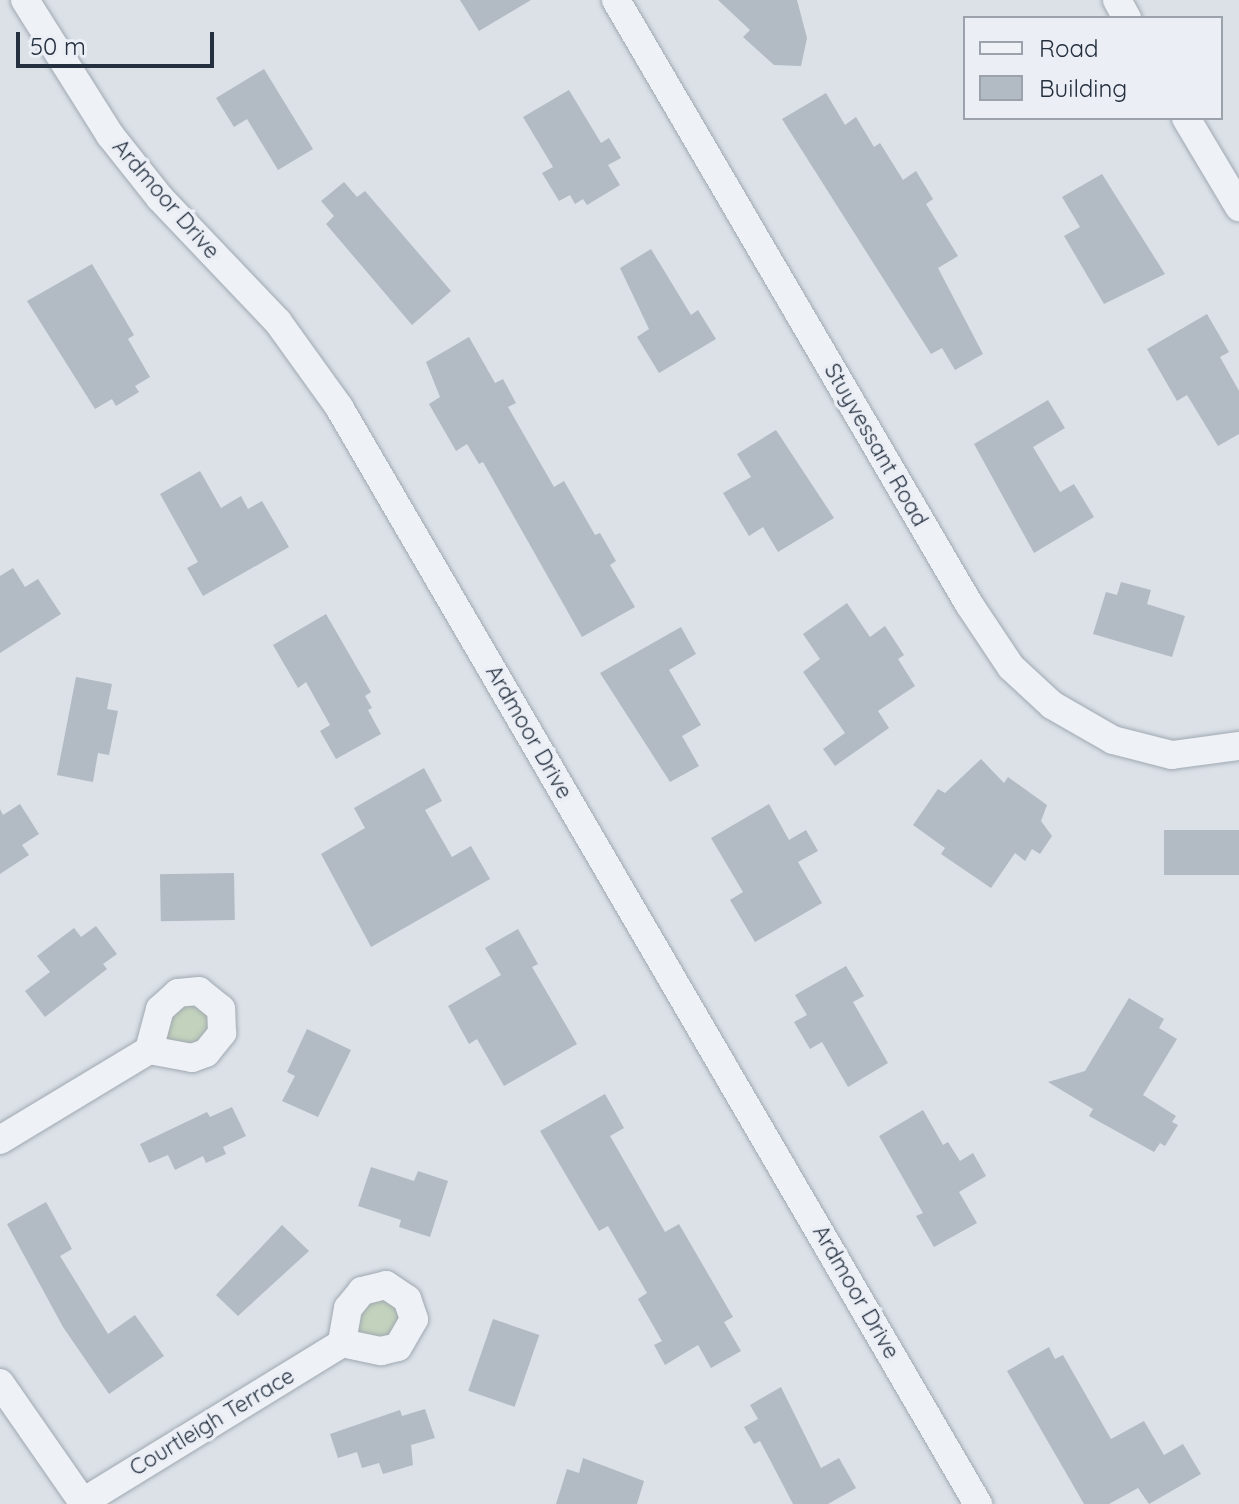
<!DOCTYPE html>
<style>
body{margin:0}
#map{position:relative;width:1239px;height:1504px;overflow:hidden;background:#dbe1e7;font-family:Quicksand,sans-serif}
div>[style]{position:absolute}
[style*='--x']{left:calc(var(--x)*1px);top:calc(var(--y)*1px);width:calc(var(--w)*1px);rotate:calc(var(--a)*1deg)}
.green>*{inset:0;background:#c2d2bc}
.building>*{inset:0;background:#b2bac4;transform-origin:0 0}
.roads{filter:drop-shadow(0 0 2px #a0a8b1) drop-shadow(0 0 2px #a0a8b1)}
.minor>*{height:28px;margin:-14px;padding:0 14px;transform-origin:14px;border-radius:14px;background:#eef1f5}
span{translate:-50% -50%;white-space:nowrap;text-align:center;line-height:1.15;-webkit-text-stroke:7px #ebeff5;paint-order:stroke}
.street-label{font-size:22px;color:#242f3f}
.legend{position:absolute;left:963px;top:16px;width:260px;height:104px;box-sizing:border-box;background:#ebeff5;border:2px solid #9ba2ac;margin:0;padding:10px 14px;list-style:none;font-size:24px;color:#242f3f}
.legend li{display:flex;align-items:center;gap:16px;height:40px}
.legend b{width:40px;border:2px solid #9ba2ac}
.scale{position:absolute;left:16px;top:32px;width:198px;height:36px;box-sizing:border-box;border:4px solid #242f3f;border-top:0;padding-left:10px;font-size:24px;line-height:28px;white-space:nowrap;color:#242f3f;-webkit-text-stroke:6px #ebeff5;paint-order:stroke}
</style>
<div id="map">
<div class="green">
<i style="clip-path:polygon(186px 1002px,203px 1007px,212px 1022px,199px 1044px,168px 1042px,164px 1034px,168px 1019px)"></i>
<i style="clip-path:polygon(379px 1295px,402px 1308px,399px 1332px,380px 1340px,357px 1332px,361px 1309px)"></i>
</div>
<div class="building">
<i style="clip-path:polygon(460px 0,531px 0,479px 31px)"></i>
<i style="clip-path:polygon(718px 0,797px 0,807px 38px,801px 66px,774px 65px,743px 37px,750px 30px)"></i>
<i style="clip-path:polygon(264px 69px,313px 149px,278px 170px,247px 119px,234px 127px,216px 98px)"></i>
<i style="clip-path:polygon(569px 90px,601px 143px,609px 138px,621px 158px,608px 165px,620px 185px,587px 205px,583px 199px,575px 204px,570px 195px,559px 201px,542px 173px,553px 167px,523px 117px)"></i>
<i style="clip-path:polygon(826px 93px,845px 125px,856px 117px,874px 147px,880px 143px,903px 180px,916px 171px,933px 199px,926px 204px,958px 256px,938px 268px,983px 354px,955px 370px,942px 348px,931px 354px,782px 119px)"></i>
<i style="clip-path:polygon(1102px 174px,1165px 274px,1104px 304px,1064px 236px,1080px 227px,1062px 197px)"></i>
<i style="clip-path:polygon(344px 182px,357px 197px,365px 191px,451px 291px,412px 325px,326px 224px,334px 216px,321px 201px)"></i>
<i style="clip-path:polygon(651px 249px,691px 315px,698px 310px,716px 339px,659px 373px,637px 337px,649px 329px,620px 268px)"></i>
<i style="clip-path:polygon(92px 264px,134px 335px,128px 339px,150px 377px,135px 386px,139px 392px,116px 406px,112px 399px,95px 409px,27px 301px)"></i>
<i style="clip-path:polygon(1207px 314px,1229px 352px,1220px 357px,1239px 391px,1239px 434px,1218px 446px,1187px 395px,1177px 401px,1147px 349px)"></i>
<i style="clip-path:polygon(469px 337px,495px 383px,503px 379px,516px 403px,508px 407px,554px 487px,564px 481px,595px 535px,600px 533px,616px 561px,610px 565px,635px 607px,582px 637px,483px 462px,479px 464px,467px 444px,456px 451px,429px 404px,440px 397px,426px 362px)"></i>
<i style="clip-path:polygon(1048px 400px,1065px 428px,1033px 447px,1060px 492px,1074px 484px,1094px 517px,1034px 553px,974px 444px)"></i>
<i style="clip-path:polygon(776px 430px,834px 518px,778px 552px,763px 527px,749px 536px,723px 493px,751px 477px,737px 454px)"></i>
<i style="clip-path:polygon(200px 471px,221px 508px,241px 496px,248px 509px,262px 501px,289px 547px,203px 596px,187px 568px,198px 562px,160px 494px)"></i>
<i style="clip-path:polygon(13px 568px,25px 587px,38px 579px,61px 614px,0 653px,0 576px)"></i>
<i style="clip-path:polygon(1121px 582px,1151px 590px,1147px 604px,1185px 616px,1172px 657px,1093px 634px,1106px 592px,1117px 595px)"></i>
<i style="clip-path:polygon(847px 603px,870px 637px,885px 626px,904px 655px,898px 659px,915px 686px,878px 711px,889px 728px,835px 766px,823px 749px,845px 733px,803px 672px,820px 659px,803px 634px)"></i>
<i style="clip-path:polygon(326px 614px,371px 692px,365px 696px,372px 708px,368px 710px,381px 734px,336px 759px,320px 731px,330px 725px,306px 682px,298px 688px,273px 645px)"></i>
<i style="clip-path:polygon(681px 627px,696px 654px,669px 670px,701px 725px,682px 736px,699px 766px,670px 782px,600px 673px)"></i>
<i style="clip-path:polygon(76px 677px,112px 684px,107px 709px,118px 711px,109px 755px,98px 753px,93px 782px,57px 775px)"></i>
<i style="clip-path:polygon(981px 759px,1004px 783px,1008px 777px,1047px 805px,1041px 821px,1052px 836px,1040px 854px,1032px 849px,1025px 861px,1015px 853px,991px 888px,941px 854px,945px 848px,913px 825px,938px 789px,945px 793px)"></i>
<i style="clip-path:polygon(424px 768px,442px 801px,425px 810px,452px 857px,471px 846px,490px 879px,371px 947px,321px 854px,365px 828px,354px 808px)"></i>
<i style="clip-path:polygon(20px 804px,39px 834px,22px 845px,29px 855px,0 874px,0 809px,3px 815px)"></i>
<i style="clip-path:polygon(769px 804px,789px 840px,806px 830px,818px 851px,798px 862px,822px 903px,755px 942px,730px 900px,743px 892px,711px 838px)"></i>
<i style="left:1239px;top:830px;width:45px;height:75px;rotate:90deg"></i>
<i style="left:234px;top:873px;width:47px;height:74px;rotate:89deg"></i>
<i style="clip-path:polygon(96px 926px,117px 954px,103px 964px,107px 969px,45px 1017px,25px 991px,50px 972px,37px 956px,74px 928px,81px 937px)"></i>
<i style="clip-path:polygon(518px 929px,538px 964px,532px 967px,577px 1044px,504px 1086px,477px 1039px,469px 1044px,448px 1006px,501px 975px,485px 948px)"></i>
<i style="clip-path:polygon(846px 966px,864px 996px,853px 1002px,888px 1063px,848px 1087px,822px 1042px,810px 1049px,794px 1022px,807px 1015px,795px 995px)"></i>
<i style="clip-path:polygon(1129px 998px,1164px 1019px,1159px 1028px,1177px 1039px,1143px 1095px,1176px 1116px,1172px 1122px,1178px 1125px,1165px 1146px,1160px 1143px,1154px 1152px,1089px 1116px,1093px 1109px,1048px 1082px,1085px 1071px)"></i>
<i style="clip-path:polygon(307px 1029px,351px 1050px,318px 1117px,282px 1101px,295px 1076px,287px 1072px)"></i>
<i style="clip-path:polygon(605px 1094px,624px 1128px,610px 1136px,665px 1232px,679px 1224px,733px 1317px,724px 1322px,741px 1351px,711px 1368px,698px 1345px,665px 1365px,654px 1345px,662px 1341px,638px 1299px,647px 1293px,608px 1226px,599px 1231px,540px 1131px)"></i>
<i style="clip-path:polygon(232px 1107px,246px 1136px,223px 1147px,226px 1154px,206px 1163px,203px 1156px,175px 1170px,168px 1155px,149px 1163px,140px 1144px,207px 1112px,210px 1117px)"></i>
<i style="clip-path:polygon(923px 1110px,943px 1145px,948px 1142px,960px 1161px,973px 1153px,986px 1176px,959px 1192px,977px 1223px,934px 1247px,916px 1216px,923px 1213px,879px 1136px)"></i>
<i style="clip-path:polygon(371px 1167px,414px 1181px,418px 1171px,448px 1181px,430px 1237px,399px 1227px,401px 1220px,358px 1206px)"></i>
<i style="clip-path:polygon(46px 1202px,72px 1249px,60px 1256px,108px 1334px,135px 1315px,164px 1356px,109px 1394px,63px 1327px,7px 1224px)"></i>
<i style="clip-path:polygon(282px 1225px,309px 1251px,238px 1316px,216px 1295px)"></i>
<i style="left:493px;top:1319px;width:49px;height:76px;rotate:19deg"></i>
<i style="clip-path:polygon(1049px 1347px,1055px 1359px,1063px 1355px,1111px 1439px,1144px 1421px,1164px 1455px,1183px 1444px,1201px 1474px,1149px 1504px,1138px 1488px,1109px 1504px,1084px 1504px,1007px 1371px)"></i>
<i style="clip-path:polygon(781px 1387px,821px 1468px,839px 1458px,856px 1488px,828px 1504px,793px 1504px,760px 1441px,754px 1444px,744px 1427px,758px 1419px,750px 1405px)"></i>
<i style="clip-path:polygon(425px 1409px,435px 1438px,411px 1445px,413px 1465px,383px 1474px,379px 1463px,362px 1468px,357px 1452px,338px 1458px,330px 1434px,400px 1410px,402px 1416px)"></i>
<i style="clip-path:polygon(583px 1458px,644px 1481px,637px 1504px,556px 1504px,567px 1469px,579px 1473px)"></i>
</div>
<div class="roads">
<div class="minor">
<i style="--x:25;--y:0;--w:160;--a:57.8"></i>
<i style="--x:110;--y:135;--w:80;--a:51.6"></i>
<i style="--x:160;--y:198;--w:171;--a:46.4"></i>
<i style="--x:278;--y:322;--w:105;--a:54.3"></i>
<i style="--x:339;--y:407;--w:1270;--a:59.78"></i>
<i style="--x:616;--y:0;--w:700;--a:59.7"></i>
<i style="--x:969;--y:604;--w:76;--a:56.3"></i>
<i style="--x:1011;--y:667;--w:56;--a:42.8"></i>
<i style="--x:1052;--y:705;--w:70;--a:29.8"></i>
<i style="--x:1113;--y:740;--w:61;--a:14.3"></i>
<i style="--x:1172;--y:755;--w:68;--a:-7.7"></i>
<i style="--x:1117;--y:0;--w:21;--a:61"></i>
<i style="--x:1186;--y:118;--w:104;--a:59.2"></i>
<i style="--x:0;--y:1140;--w:174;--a:-31.1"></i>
<i style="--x:149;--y:1050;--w:44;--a:10.5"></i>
<i style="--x:192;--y:1058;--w:15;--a:-20"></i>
<i style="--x:206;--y:1053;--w:26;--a:-51"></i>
<i style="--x:222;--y:1033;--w:24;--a:-92"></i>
<i style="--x:221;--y:1009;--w:28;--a:-141"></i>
<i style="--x:199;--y:991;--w:21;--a:175"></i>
<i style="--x:178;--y:993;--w:24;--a:138"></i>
<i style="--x:160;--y:1009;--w:42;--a:105"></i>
<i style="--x:0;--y:1383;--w:147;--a:55.2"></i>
<i style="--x:83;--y:1502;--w:304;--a:-31.5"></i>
<i style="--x:342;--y:1343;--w:40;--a:12"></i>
<i style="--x:381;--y:1351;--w:17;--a:-13"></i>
<i style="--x:398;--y:1347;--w:32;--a:-60"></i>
<i style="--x:414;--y:1319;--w:21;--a:-109"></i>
<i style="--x:407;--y:1299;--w:25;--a:-146"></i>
<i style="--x:386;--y:1285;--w:25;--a:166"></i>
<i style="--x:362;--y:1291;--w:22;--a:129"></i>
<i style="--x:348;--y:1308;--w:36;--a:100"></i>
</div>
</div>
<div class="street-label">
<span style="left:166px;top:199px;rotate:49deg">Ardmoor Drive</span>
<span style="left:876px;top:445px;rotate:60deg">Stuyvessant Road</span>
<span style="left:529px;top:732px;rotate:60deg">Ardmoor Drive</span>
<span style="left:856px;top:1292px;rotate:60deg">Ardmoor Drive</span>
<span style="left:212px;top:1422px;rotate:-31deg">Courtleigh Terrace</span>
</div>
<ul class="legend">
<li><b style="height:10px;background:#eef1f5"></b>Road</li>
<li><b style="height:22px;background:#b2bac4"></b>Building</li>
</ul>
<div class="scale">50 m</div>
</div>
